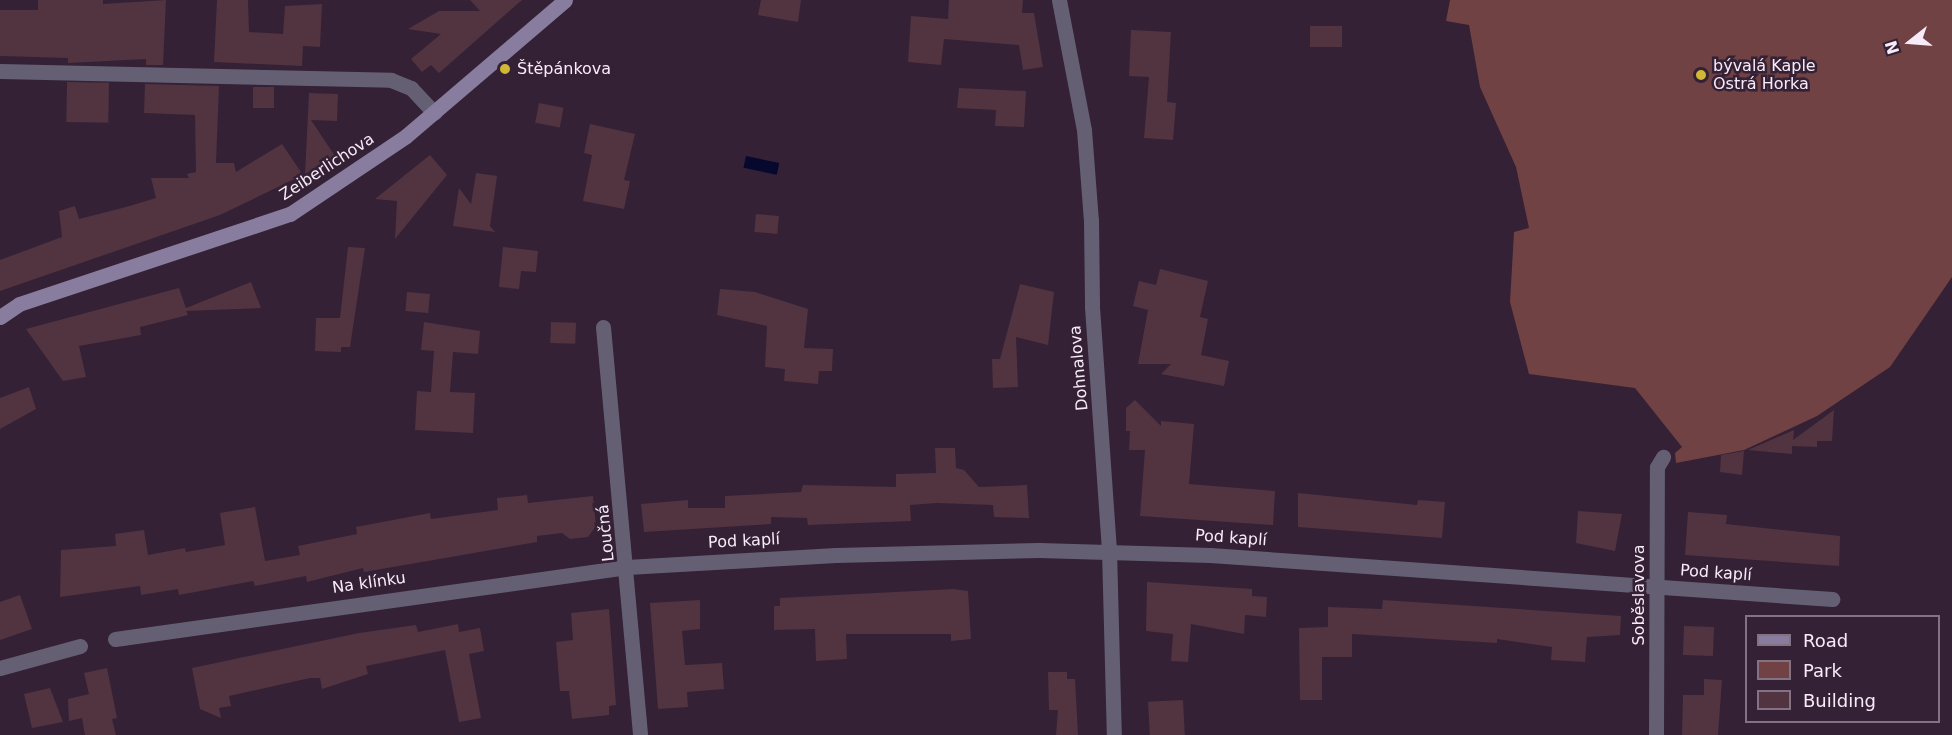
<!DOCTYPE html>
<meta charset="utf-8">
<style>
body{margin:0}
#map{position:relative;width:1952px;height:735px;overflow:hidden;background:#342135;font-family:"DejaVu Sans",sans-serif}
div>[style]{position:absolute}
[style*='--x']{left:calc(var(--x)*1px);top:calc(var(--y)*1px);width:calc(var(--w)*1px);rotate:calc(var(--a)*1deg)}
.green>*{inset:0;background:#704243}
.water>*{inset:0;background:#07082e;transform-origin:0 0}
.building>*{inset:0;background:#513440;transform-origin:0 0}
.street>*{height:15px;margin:-7.5px;padding:0 7.5px;transform-origin:7.5px;border-radius:7.5px;background:#655f74}
.secondary>*{height:15px;margin:-7.5px;padding:0 7.5px;transform-origin:7.5px;border-radius:7.5px;background:#887d9e}
.dots>*{width:16px;height:16px;translate:-50% -50%;box-sizing:border-box;border:3px solid #342135;border-radius:50%}
span{translate:-50% -50%;white-space:nowrap;text-align:center;line-height:1.15;-webkit-text-stroke:5px #342135;paint-order:stroke}
.poi-label{font-size:16px;color:#f8ebf8}
.left{translate:0 -50%;text-align:left}
.street-label{font-size:16px;color:#f8ebf8}
.legend{position:absolute;left:1745px;top:615px;width:195px;height:108px;box-sizing:border-box;background:#342135;border:2px solid #827283;margin:0;padding:8px 10px;list-style:none;font-size:18px;color:#f8ebf8}
.legend li{display:flex;align-items:center;gap:12px;height:30px}
.legend b{width:30px;border:2px solid #827283}
.north{position:absolute;left:1880px;top:12px;width:60px;height:60px;-webkit-text-stroke:4px #342135;paint-order:stroke;rotate:253deg;font-size:16px;font-weight:700;line-height:24px;text-align:center;color:#f8ebf8}
.north::after{content:'';display:block;margin:auto;width:21px;height:27px;background:#f8ebf8;clip-path:polygon(50% 0,100% 100%,50% 72%,0 100%)}
</style>
<div id="map">
<div class="green">
<i style="clip-path:polygon(1450px 0,1952px 0,1952px 277px,1890px 367px,1817px 416px,1744px 450px,1676px 463px,1675px 453px,1682px 447px,1635px 388px,1529px 374px,1510px 302px,1514px 232px,1529px 228px,1516px 167px,1480px 87px,1469px 25px,1446px 21px)"></i>
</div>
<div class="water">
<i style="left:746px;top:156px;width:34px;height:12px;rotate:12deg"></i>
</div>
<div class="building">
<i style="clip-path:polygon(38px 0,103px 0,103px 4px,166px 0,163px 65px,146px 65px,146px 59px,68px 63px,68px 58px,0 56px,0 10px,38px 10px)"></i>
<i style="clip-path:polygon(217px 0,248px 0,249px 32px,283px 34px,285px 6px,322px 4px,320px 47px,303px 46px,302px 66px,214px 62px)"></i>
<i style="clip-path:polygon(470px 0,522px 0,439px 73px,431px 65px,422px 72px,411px 59px,441px 34px,408px 29px,439px 11px,480px 11px)"></i>
<i style="clip-path:polygon(761px 0,801px 0,798px 22px,758px 15px)"></i>
<i style="clip-path:polygon(949px 0,1023px 0,1022px 13px,1034px 13px,1043px 67px,1023px 70px,1019px 45px,944px 39px,941px 65px,908px 62px,911px 16px,948px 19px)"></i>
<i style="left:1310px;top:26px;width:32px;height:21px"></i>
<i style="clip-path:polygon(1131px 30px,1171px 32px,1167px 102px,1176px 103px,1173px 140px,1144px 138px,1149px 77px,1129px 76px)"></i>
<i style="left:67px;top:82px;width:42px;height:40px;rotate:1deg"></i>
<i style="clip-path:polygon(145px 84px,219px 86px,216px 163px,234px 163px,236px 172px,282px 144px,303px 175px,220px 215px,0 291px,0 260px,62px 237px,59px 211px,75px 206px,79px 219px,126px 207px,156px 198px,151px 178px,189px 178px,187px 174px,196px 172px,195px 115px,144px 113px)"></i>
<i style="left:253px;top:87px;width:21px;height:21px"></i>
<i style="clip-path:polygon(959px 88px,1026px 91px,1024px 127px,995px 126px,996px 110px,957px 108px)"></i>
<i style="clip-path:polygon(309px 93px,338px 94px,337px 121px,311px 120px,335px 156px,305px 174px)"></i>
<i style="left:539px;top:103px;width:25px;height:20px;rotate:11deg"></i>
<i style="clip-path:polygon(590px 124px,635px 134px,624px 180px,630px 181px,624px 209px,583px 201px,592px 155px,584px 153px)"></i>
<i style="clip-path:polygon(430px 155px,447px 175px,395px 239px,397px 201px,375px 199px)"></i>
<i style="clip-path:polygon(476px 173px,497px 176px,490px 226px,495px 232px,453px 226px,459px 188px,471px 204px)"></i>
<i style="left:756px;top:214px;width:23px;height:18px;rotate:5deg"></i>
<i style="clip-path:polygon(348px 247px,365px 248px,350px 347px,341px 347px,341px 352px,315px 351px,316px 318px,340px 318px)"></i>
<i style="clip-path:polygon(503px 247px,538px 251px,536px 272px,521px 271px,519px 289px,499px 287px)"></i>
<i style="clip-path:polygon(1160px 269px,1208px 281px,1200px 317px,1208px 319px,1201px 355px,1229px 361px,1224px 386px,1161px 374px,1171px 364px,1138px 364px,1148px 310px,1133px 306px,1139px 281px,1156px 285px)"></i>
<i style="clip-path:polygon(251px 282px,261px 308px,186px 311px,188px 315px,140px 327px,141px 335px,79px 346px,86px 377px,63px 381px,26px 329px,179px 288px,186px 308px)"></i>
<i style="clip-path:polygon(1020px 284px,1054px 292px,1048px 345px,1016px 337px,1018px 387px,993px 388px,992px 359px,1000px 359px)"></i>
<i style="clip-path:polygon(720px 289px,755px 292px,808px 309px,804px 348px,833px 349px,832px 371px,819px 371px,818px 384px,784px 381px,785px 369px,765px 367px,767px 326px,717px 315px)"></i>
<i style="left:407px;top:292px;width:23px;height:19px;rotate:5deg"></i>
<i style="clip-path:polygon(424px 322px,480px 331px,478px 354px,453px 352px,450px 392px,475px 393px,473px 433px,415px 430px,417px 391px,431px 392px,434px 351px,421px 350px)"></i>
<i style="left:551px;top:322px;width:25px;height:21px;rotate:2deg"></i>
<i style="clip-path:polygon(29px 387px,36px 409px,0 429px,0 398px)"></i>
<i style="clip-path:polygon(1135px 400px,1161px 426px,1161px 421px,1194px 424px,1189px 484px,1275px 491px,1273px 525px,1140px 516px,1145px 450px,1129px 450px,1130px 431px,1126px 431px,1126px 408px)"></i>
<i style="clip-path:polygon(1834px 410px,1832px 441px,1817px 441px,1817px 447px,1792px 446px,1792px 454px,1748px 450px,1794px 430px,1793px 440px)"></i>
<i style="clip-path:polygon(935px 448px,955px 448px,956px 468px,964px 470px,979px 487px,1027px 485px,1029px 518px,994px 517px,993px 505px,937px 503px,910px 505px,911px 521px,808px 525px,807px 518px,771px 517px,771px 524px,644px 532px,641px 504px,688px 500px,688px 508px,725px 508px,725px 496px,801px 492px,803px 485px,896px 487px,896px 474px,936px 473px)"></i>
<i style="clip-path:polygon(1744px 451px,1742px 475px,1720px 472px,1721px 455px)"></i>
<i style="clip-path:polygon(1298px 493px,1417px 505px,1418px 500px,1445px 502px,1442px 538px,1298px 527px)"></i>
<i style="clip-path:polygon(527px 495px,528px 503px,593px 496px,596px 526px,588px 537px,570px 539px,562px 533px,537px 536px,537px 542px,364px 572px,363px 568px,307px 582px,306px 576px,255px 586px,253px 581px,179px 595px,178px 589px,141px 595px,140px 586px,60px 597px,61px 550px,116px 546px,115px 534px,144px 530px,148px 555px,185px 548px,186px 552px,225px 545px,220px 513px,255px 507px,265px 561px,300px 555px,298px 546px,357px 534px,356px 527px,430px 513px,431px 519px,498px 510px,497px 498px)"></i>
<i style="clip-path:polygon(1578px 511px,1622px 514px,1615px 551px,1576px 543px)"></i>
<i style="clip-path:polygon(1688px 512px,1727px 515px,1726px 524px,1840px 536px,1839px 566px,1685px 555px)"></i>
<i style="clip-path:polygon(1147px 582px,1252px 589px,1252px 596px,1267px 597px,1266px 617px,1245px 615px,1244px 634px,1191px 624px,1188px 662px,1171px 661px,1173px 634px,1146px 631px)"></i>
<i style="clip-path:polygon(953px 589px,968px 591px,971px 639px,951px 641px,951px 634px,846px 634px,847px 659px,816px 661px,815px 629px,774px 630px,774px 606px,780px 606px,780px 598px)"></i>
<i style="clip-path:polygon(20px 595px,32px 629px,0 640px,0 602px)"></i>
<i style="clip-path:polygon(700px 600px,700px 629px,682px 631px,685px 665px,722px 663px,724px 689px,687px 692px,688px 707px,658px 709px,650px 603px)"></i>
<i style="clip-path:polygon(1383px 600px,1621px 616px,1620px 635px,1587px 637px,1585px 662px,1551px 660px,1552px 647px,1497px 639px,1497px 643px,1352px 634px,1352px 657px,1322px 657px,1322px 700px,1300px 700px,1299px 628px,1328px 627px,1328px 607px,1382px 609px)"></i>
<i style="clip-path:polygon(609px 609px,616px 705px,609px 706px,609px 715px,572px 719px,569px 691px,560px 691px,556px 642px,573px 640px,571px 613px)"></i>
<i style="clip-path:polygon(458px 624px,459px 632px,480px 628px,484px 651px,469px 654px,481px 718px,459px 722px,445px 650px,366px 666px,368px 674px,322px 689px,320px 678px,310px 678px,229px 696px,231px 706px,219px 708px,221px 718px,200px 709px,192px 668px,359px 633px,416px 625px,418px 632px)"></i>
<i style="left:1684px;top:626px;width:30px;height:29px;rotate:2deg"></i>
<i style="clip-path:polygon(107px 668px,117px 718px,112px 719px,116px 735px,85px 735px,82px 718px,69px 721px,68px 699px,89px 694px,84px 673px)"></i>
<i style="clip-path:polygon(1048px 672px,1067px 672px,1067px 679px,1075px 679px,1078px 735px,1056px 735px,1058px 710px,1049px 710px)"></i>
<i style="clip-path:polygon(1704px 679px,1722px 680px,1718px 735px,1682px 735px,1683px 695px,1704px 695px)"></i>
<i style="clip-path:polygon(50px 688px,63px 722px,32px 728px,24px 694px)"></i>
<i style="left:1183px;top:700px;width:35px;height:35px;rotate:87deg"></i>
</div>
<div class="street">
<i style="--x:1059;--y:0;--w:132;--a:79.1"></i>
<i style="--x:1084;--y:130;--w:90;--a:85.6"></i>
<i style="--x:1091;--y:220;--w:87;--a:89.3"></i>
<i style="--x:1092;--y:307;--w:244;--a:86"></i>
<i style="--x:1109;--y:550;--w:185;--a:88.5"></i>
<i style="--x:0;--y:71;--w:391;--a:1.3"></i>
<i style="--x:391;--y:80;--w:22;--a:22"></i>
<i style="--x:411;--y:88;--w:34;--a:47"></i>
<i style="--x:603;--y:327;--w:410;--a:84.8"></i>
<i style="--x:115;--y:639;--w:517;--a:-8"></i>
<i style="--x:627;--y:567;--w:209;--a:-3.3"></i>
<i style="--x:836;--y:555;--w:203;--a:-1.4"></i>
<i style="--x:1039;--y:550;--w:171;--a:1.7"></i>
<i style="--x:1210;--y:555;--w:624;--a:4.05"></i>
<i style="--x:0;--y:668;--w:83;--a:-15.4"></i>
<i style="--x:1656;--y:735;--w:268;--a:-89.8"></i>
<i style="--x:1657;--y:467;--w:12;--a:-59"></i>
</div>
<div class="secondary">
<i style="--x:0;--y:317;--w:23;--a:-34"></i>
<i style="--x:19;--y:304;--w:286;--a:-18.4"></i>
<i style="--x:290;--y:214;--w:140;--a:-33.9"></i>
<i style="--x:406;--y:136;--w:209;--a:-40.5"></i>
</div>
<div class="dots">
<i style="left:505px;top:69px;background:#d1b736"></i>
<i style="left:1701px;top:75px;background:#d1b736"></i>
</div>
<div class="poi-label">
<span class="left" style="left:1713px;top:75px">bývalá Kaple<br>Ostrá Horka</span>
<span class="left" style="left:517px;top:69px">Štěpánkova</span>
</div>
<div class="street-label">
<span style="left:327px;top:167px;rotate:-33deg">Zeiberlichova</span>
<span style="left:1079px;top:368px;rotate:-95deg">Dohnalova</span>
<span style="left:606px;top:533px;rotate:-96deg">Loučná</span>
<span style="left:1231px;top:538px;rotate:4deg">Pod kaplí</span>
<span style="left:744px;top:541px;rotate:-3deg">Pod kaplí</span>
<span style="left:1716px;top:573px;rotate:4deg">Pod kaplí</span>
<span style="left:369px;top:583px;rotate:-8deg">Na klínku</span>
<span style="left:1639px;top:595px;rotate:-90deg">Soběslavova</span>
</div>
<ul class="legend">
<li><b style="height:8px;background:#887d9e"></b>Road</li>
<li><b style="height:16px;background:#704243"></b>Park</li>
<li><b style="height:16px;background:#513440"></b>Building</li>
</ul>
<div class="north">N</div>
</div>
